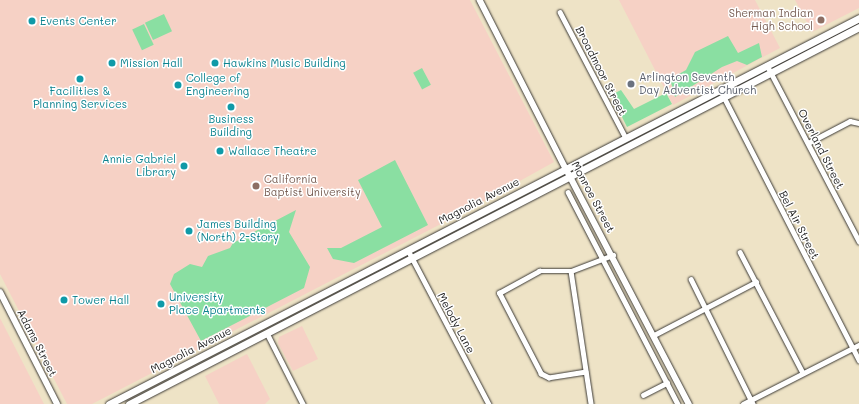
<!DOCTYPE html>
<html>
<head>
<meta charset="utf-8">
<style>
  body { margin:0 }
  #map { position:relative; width:859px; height:404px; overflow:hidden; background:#eee3c6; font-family:Mali,sans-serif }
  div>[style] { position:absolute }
  .built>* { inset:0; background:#f6d1c5 }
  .green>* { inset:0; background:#8adfa2; transform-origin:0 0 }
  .roads { filter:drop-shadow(0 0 1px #3c3a36) drop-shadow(0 0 1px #3c3a36) }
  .minor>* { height:4.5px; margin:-2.25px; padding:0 2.25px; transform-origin:2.25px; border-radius:2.25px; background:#fff }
  .tertiary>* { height:5.5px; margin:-2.75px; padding:0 2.75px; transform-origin:2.75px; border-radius:2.75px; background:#fff }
  .secondary>* { height:6px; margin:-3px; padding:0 3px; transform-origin:3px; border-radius:3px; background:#fff }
  .primary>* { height:7px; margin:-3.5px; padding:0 3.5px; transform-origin:3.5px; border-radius:3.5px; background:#fff }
  .dots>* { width:11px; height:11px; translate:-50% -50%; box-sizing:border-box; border:2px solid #fff; border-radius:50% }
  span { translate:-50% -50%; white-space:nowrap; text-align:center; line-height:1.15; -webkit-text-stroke:3px #fff; paint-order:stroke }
  .education-label { font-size:11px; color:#785e54 }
  .right { translate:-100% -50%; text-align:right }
  .left { translate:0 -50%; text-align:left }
  .culture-label { font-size:11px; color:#0d838f }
  .street-label { font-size:11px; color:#1c1c1c }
  .worship-label { font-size:11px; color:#5b616d }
</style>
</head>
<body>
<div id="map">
  <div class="built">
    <i style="clip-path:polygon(0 0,470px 0,554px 162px,466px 211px,92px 404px,67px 404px,0 274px)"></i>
    <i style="clip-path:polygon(619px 0,755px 0,780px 48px,673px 105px)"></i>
    <i style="clip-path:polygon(795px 0,859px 0,859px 8px,812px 32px)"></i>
    <i style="clip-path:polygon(0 318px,44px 404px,0 404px)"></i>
    <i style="clip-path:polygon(302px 326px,318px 359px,293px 371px,278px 343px,279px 337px)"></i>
    <i style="clip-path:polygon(247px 354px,270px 399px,265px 404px,219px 404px,205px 376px)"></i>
  </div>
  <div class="green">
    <i style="left:164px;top:14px;width:19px;height:21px;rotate:65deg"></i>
    <i style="left:144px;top:24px;width:23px;height:13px;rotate:65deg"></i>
    <i style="clip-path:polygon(728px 36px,738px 53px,759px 43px,762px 57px,747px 65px,737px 61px,722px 67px,675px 97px,670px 79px,686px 70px,695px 52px)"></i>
    <i style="left:422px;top:68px;width:19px;height:10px;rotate:62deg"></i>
    <i style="clip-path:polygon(621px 90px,634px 109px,666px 93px,672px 104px,627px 127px,611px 95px)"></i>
    <i style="clip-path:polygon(395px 160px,428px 225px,354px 263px,333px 259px,327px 248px,341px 248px,382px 227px,358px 180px)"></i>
    <i style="clip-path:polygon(296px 210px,289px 232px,310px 267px,304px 288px,201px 341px,170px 284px,174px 274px,190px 264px,202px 267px,208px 256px,230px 248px,233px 243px)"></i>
  </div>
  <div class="roads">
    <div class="minor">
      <i style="left:560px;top:12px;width:142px;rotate:62.4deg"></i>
      <i style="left:767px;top:65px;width:199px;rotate:62.4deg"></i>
      <i style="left:724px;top:97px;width:296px;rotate:62.8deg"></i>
      <i style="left:808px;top:143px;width:47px;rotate:-27.6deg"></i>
      <i style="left:850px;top:121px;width:9px;rotate:13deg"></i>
      <i style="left:568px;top:192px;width:239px;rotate:62.6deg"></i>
      <i style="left:408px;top:250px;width:174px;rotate:62.3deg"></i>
      <i style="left:740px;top:252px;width:136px;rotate:62.5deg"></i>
      <i style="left:571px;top:271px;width:134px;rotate:81.4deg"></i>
      <i style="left:691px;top:279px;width:140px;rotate:63.6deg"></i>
      <i style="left:267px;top:333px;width:80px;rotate:63.1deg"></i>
      <i style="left:654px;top:335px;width:115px;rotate:-27.5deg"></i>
      <i style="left:586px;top:372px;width:37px;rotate:171deg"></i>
      <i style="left:549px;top:378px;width:9px;rotate:-153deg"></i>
      <i style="left:541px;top:374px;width:91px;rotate:-117.4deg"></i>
      <i style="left:499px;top:293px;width:46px;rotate:-28.8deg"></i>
      <i style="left:539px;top:271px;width:32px"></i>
      <i style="left:571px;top:271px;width:45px;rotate:-20.9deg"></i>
      <i style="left:643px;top:395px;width:27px;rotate:-27deg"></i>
      <i style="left:743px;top:404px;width:130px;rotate:-27deg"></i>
    </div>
    <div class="tertiary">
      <i style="left:480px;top:0;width:190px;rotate:63deg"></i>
    </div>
    <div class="secondary">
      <i style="left:568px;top:173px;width:261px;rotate:62.4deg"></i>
      <i style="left:0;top:292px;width:126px;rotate:63deg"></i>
    </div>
    <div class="primary">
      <i style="left:109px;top:404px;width:844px;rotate:-27.23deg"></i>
      <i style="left:129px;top:404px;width:822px;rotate:-27.31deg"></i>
    </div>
  </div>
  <div class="dots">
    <i style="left:821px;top:20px;background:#8d6e63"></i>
    <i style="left:32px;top:21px;background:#0f9aa8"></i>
    <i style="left:112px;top:63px;background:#0f9aa8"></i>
    <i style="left:215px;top:63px;background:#0f9aa8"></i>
    <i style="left:80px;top:79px;background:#0f9aa8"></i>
    <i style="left:631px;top:84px;background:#6b7280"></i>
    <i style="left:178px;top:85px;background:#0f9aa8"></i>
    <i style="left:231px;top:107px;background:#0f9aa8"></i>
    <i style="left:220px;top:151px;background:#0f9aa8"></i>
    <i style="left:184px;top:166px;background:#0f9aa8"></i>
    <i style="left:256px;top:186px;background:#8d6e63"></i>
    <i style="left:189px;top:231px;background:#0f9aa8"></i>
    <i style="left:64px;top:300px;background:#0f9aa8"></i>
    <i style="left:161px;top:304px;background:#0f9aa8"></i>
  </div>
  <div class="education-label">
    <span class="right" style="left:813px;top:20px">Sherman Indian<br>High School</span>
    <span class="left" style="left:264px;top:186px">California<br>Baptist University</span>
  </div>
  <div class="culture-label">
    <span class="left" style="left:40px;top:21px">Events Center</span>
    <span class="left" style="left:120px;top:63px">Mission Hall</span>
    <span class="left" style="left:223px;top:63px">Hawkins Music Building</span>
    <span class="left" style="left:186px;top:85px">College of<br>Engineering</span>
    <span style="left:80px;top:98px">Facilities &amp;<br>Planning Services</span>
    <span style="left:231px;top:126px">Business<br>Building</span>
    <span class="left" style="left:228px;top:151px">Wallace Theatre</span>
    <span class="right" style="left:176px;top:166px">Annie Gabriel<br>Library</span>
    <span class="left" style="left:197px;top:231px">James Building<br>(North) 2-Story</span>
    <span class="left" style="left:169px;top:304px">University<br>Place Apartments</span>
    <span class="left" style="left:72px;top:300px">Tower Hall</span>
  </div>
  <div class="street-label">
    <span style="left:601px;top:71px;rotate:63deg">Broadmoor Street</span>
    <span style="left:821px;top:149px;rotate:63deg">Overland Street</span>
    <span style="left:593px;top:197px;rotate:62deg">Monroe Street</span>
    <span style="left:479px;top:201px;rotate:-27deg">Magnolia Avenue</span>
    <span style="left:799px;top:225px;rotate:63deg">Bel Air Street</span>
    <span style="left:456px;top:323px;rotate:62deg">Melody Lane</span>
    <span style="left:37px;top:343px;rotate:63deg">Adams Street</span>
    <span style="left:191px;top:350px;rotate:-27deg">Magnolia Avenue</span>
  </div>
  <div class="worship-label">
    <span class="left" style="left:639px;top:84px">Arlington Seventh<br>Day Adventist Church</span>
  </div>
</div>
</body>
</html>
